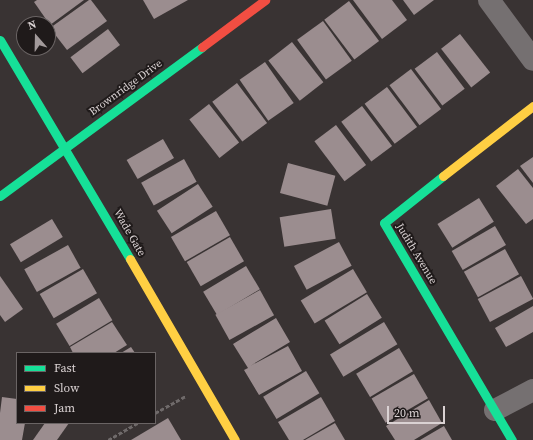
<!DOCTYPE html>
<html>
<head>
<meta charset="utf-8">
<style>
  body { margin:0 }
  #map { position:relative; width:533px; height:440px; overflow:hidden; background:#393333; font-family:"Source Serif 4",serif }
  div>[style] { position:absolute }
  .building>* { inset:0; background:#9b8d8f; transform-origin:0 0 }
  .path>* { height:2.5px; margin-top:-1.25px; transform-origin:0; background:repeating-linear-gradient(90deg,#6f6a6a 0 4px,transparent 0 6px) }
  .street>* { height:22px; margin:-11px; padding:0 11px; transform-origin:11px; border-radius:11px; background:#757071 }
  .fast>* { height:9px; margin:-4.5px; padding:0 4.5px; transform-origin:4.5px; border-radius:4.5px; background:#16e098 }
  .slow>* { height:9px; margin:-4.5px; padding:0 4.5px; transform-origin:4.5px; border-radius:4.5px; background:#ffcf43 }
  .jam>* { height:9px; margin:-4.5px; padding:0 4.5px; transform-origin:4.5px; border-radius:4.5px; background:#f24e42 }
  span { translate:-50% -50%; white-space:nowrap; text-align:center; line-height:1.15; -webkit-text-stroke:4px #1f1a1a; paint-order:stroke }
  .street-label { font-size:11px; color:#dad2d3 }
  .legend { position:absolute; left:16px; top:352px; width:140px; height:72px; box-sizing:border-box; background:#1f1a1a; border:1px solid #6a6464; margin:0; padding:5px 7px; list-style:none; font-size:12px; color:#dad2d3 }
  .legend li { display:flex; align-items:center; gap:8px; height:20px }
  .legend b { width:20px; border:1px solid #6a6464 }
  .north { position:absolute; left:16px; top:16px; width:40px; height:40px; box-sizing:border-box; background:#1f1a1a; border:1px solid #6a6464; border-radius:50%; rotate:340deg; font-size:11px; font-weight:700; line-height:16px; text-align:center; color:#dad2d3 }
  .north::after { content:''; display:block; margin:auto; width:14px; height:18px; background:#a29a9b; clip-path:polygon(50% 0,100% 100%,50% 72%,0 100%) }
  .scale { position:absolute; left:387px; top:406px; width:58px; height:18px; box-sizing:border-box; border:2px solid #dad2d3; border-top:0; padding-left:5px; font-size:12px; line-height:14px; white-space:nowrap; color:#dad2d3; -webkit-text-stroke:3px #1f1a1a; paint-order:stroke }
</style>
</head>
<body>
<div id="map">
  <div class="building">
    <i style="clip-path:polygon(37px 0,84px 0,50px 25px,34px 2px)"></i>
    <i style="clip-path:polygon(89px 0,91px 0,107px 21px,67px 50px,50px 28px)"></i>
    <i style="clip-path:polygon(143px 0,188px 0,154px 19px)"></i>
    <i style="clip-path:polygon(353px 0,392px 0,407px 20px,382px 39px)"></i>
    <i style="clip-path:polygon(403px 0,434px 0,414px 15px)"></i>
    <i style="left:349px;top:1px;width:50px;height:31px;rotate:53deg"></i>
    <i style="left:323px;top:21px;width:49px;height:32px;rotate:54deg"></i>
    <i style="left:108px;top:29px;width:20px;height:47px;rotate:53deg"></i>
    <i style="left:460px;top:34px;width:49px;height:24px;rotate:52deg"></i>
    <i style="left:292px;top:42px;width:51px;height:30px;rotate:52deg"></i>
    <i style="left:437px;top:52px;width:46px;height:28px;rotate:53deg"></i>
    <i style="left:265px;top:62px;width:50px;height:31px;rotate:55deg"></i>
    <i style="left:411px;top:69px;width:50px;height:27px;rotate:53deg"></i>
    <i style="left:237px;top:83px;width:50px;height:31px;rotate:53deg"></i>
    <i style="left:387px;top:87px;width:50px;height:28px;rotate:53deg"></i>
    <i style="left:209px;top:104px;width:49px;height:25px;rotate:52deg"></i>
    <i style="left:362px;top:106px;width:50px;height:26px;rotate:53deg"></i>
    <i style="left:336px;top:125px;width:50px;height:27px;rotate:53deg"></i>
    <i style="left:163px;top:139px;width:22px;height:42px;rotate:60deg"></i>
    <i style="clip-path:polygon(533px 157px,533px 183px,520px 166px)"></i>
    <i style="left:184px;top:159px;width:26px;height:49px;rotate:61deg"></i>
    <i style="left:288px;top:163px;width:49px;height:31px;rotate:15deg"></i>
    <i style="clip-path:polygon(518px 169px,533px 188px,533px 219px,526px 224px,496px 186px)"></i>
    <i style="left:198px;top:184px;width:27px;height:49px;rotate:57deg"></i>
    <i style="left:479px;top:198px;width:28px;height:49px;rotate:58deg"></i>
    <i style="left:331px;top:209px;width:30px;height:52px;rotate:81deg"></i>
    <i style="left:216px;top:211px;width:28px;height:52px;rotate:60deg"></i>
    <i style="left:52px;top:219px;width:21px;height:49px;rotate:59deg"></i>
    <i style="left:495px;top:226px;width:22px;height:50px;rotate:60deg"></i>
    <i style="left:230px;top:237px;width:28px;height:50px;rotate:60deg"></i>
    <i style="left:339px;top:242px;width:27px;height:51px;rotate:62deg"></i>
    <i style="left:68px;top:245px;width:26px;height:50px;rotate:61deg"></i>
    <i style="left:505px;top:249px;width:29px;height:47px;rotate:61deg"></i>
    <i style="left:246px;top:266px;width:27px;height:50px;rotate:59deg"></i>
    <i style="left:83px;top:269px;width:28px;height:50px;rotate:60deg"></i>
    <i style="left:353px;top:269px;width:27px;height:61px;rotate:59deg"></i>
    <i style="clip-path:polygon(0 276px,23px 309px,5px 322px,0 315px)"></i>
    <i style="left:521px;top:276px;width:26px;height:49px;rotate:62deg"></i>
    <i style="left:260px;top:290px;width:29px;height:51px;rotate:61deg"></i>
    <i style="left:367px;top:294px;width:28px;height:50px;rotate:58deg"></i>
    <i style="left:99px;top:298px;width:26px;height:50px;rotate:59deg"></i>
    <i style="clip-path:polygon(533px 306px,533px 332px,506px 347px,495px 328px)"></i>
    <i style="clip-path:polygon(276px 318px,290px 342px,250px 366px,288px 346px,302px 371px,259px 395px,244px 370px,248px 368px,233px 344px)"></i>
    <i style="clip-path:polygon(112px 322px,127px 345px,114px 353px,73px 353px,70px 347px)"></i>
    <i style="left:384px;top:322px;width:26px;height:63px;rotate:59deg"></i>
    <i style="clip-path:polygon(131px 347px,135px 353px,121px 353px)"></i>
    <i style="left:399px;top:348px;width:27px;height:50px;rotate:59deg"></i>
    <i style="left:306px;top:371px;width:26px;height:50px;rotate:59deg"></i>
    <i style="left:414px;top:374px;width:28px;height:49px;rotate:60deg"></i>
    <i style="clip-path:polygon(2px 397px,17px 399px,17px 423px,25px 423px,22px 440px,0 440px,0 413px)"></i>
    <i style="clip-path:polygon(321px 397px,335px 421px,303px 440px,289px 440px,278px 422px)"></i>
    <i style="clip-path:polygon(429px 400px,442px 423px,414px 440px,395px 440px,386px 426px)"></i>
    <i style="clip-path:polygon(168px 418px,181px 440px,131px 440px)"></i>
    <i style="clip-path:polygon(45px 423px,69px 423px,57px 440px,33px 440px)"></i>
    <i style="clip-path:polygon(335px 423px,345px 440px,305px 440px)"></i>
    <i style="clip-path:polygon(444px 426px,452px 440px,420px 440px)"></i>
  </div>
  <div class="path">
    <i style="left:155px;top:413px;width:35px;rotate:-29deg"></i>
    <i style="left:108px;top:440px;width:34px;rotate:-30deg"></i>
  </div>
  <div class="street">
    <i style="left:489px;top:0;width:74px;rotate:53.7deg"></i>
    <i style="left:495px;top:410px;width:43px;rotate:-27.8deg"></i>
  </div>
  <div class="fast">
    <i style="left:0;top:40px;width:255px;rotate:59.3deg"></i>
    <i style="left:443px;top:176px;width:75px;rotate:141.5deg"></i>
    <i style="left:384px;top:223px;width:252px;rotate:59.5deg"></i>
    <i style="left:0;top:196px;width:251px;rotate:-36.4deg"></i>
  </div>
  <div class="slow">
    <i style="left:443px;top:176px;width:114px;rotate:-37.9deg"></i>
    <i style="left:130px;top:259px;width:209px;rotate:59.9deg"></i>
  </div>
  <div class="jam">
    <i style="left:202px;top:47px;width:79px;rotate:-36.7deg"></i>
  </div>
  <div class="street-label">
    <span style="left:126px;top:88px;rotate:-36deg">Brownridge Drive</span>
    <span style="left:129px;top:233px;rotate:60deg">Wade Gate</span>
    <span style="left:416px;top:254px;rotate:59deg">Judith Avenue</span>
  </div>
  <ul class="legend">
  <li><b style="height:5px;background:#16e098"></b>Fast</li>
  <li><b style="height:5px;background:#ffcf43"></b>Slow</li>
  <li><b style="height:5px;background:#f24e42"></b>Jam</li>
  </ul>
  <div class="north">N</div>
  <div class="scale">20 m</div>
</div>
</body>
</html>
